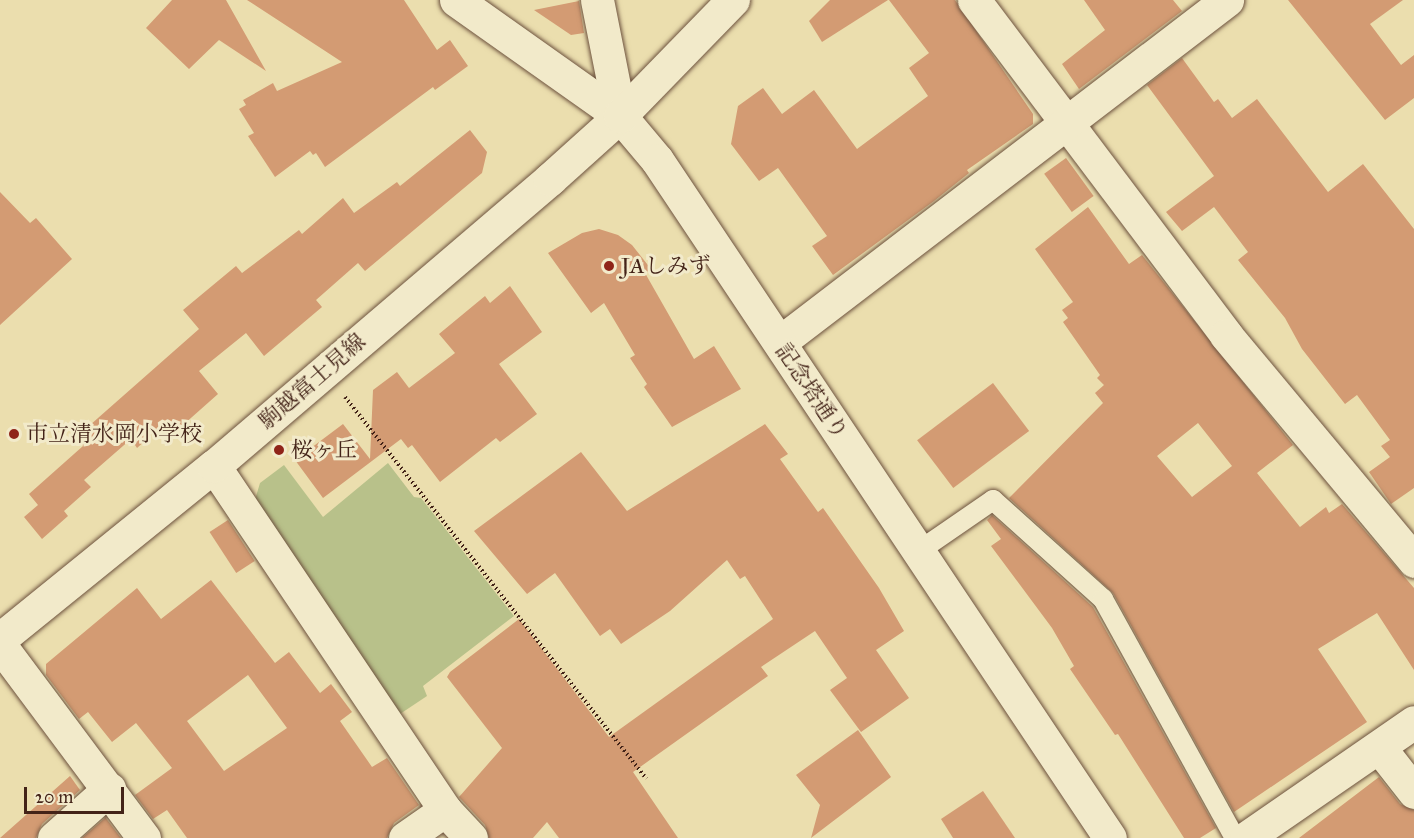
<!DOCTYPE html>
<html>
<head>
<meta charset="utf-8">
<style>
  body { margin:0 }
  #map { position:relative; width:1414px; height:838px; overflow:hidden; background:#ebdeae; font-family:"IM FELL Great Primer","Noto Serif JP",serif }
  div>[style] { position:absolute }
  .green>* { inset:0; background:#b8c18a }
  .building>* { inset:0; background:#d39b73; transform-origin:0 0 }
  .path>* { height:4px; margin-top:-2px; transform-origin:0; background:repeating-linear-gradient(90deg,#432318 0 1.5px,transparent 0 4.5px) }
  .roads { filter:drop-shadow(0 0 2px #6d523e) drop-shadow(0 0 2px #6d523e) }
  .lane>* { height:20px; margin:-10px; padding:0 10px; transform-origin:10px; border-radius:10px; background:#f2eaca }
  .street>* { height:33px; margin:-16.5px; padding:0 16.5px; transform-origin:16.5px; border-radius:16.5px; background:#f2eaca }
  .secondary>* { height:33px; margin:-16.5px; padding:0 16.5px; transform-origin:16.5px; border-radius:16.5px; background:#f2eaca }
  .dots>* { width:16px; height:16px; translate:-50% -50%; box-sizing:border-box; border:3px solid #f2eaca; border-radius:50% }
  span { translate:-50% -50%; white-space:nowrap; text-align:center; line-height:1.15; -webkit-text-stroke:6px #f2eaca; paint-order:stroke }
  .poi-label { font-size:22px; color:#432318 }
  .left { translate:0 -50%; text-align:left }
  .street-label { font-size:22px; color:#432318 }
  .scale { position:absolute; left:24px; top:787px; width:100px; height:27px; box-sizing:border-box; border:3px solid #432318; border-top:0; padding-left:8px; font-size:18px; line-height:21px; white-space:nowrap; color:#432318; -webkit-text-stroke:4px #f2eaca; paint-order:stroke }
</style>
</head>
<body>
<div id="map">
  <div class="green">
    <i style="clip-path:polygon(388px 463px,414px 497px,421px 498px,514px 616px,423px 686px,427px 696px,394px 718px,254px 503px,260px 483px,284px 465px,323px 517px)"></i>
  </div>
  <div class="building">
    <i style="clip-path:polygon(172px 0,226px 0,266px 71px,219px 40px,189px 69px,146px 28px)"></i>
    <i style="clip-path:polygon(247px 0,404px 0,437px 50px,450px 40px,468px 66px,435px 90px,433px 87px,325px 167px,316px 153px,313px 155px,310px 151px,275px 177px,248px 136px,254px 133px,239px 109px,246px 105px,243px 100px,273px 83px,277px 91px,342px 62px)"></i>
    <i style="clip-path:polygon(830px 0,888px 0,822px 42px,809px 21px)"></i>
    <i style="clip-path:polygon(889px 0,955px 0,1033px 114px,1033px 124px,967px 170px,969px 173px,934px 201px,833px 275px,812px 246px,827px 236px,778px 168px,759px 181px,731px 144px,738px 106px,763px 88px,782px 114px,814px 90px,857px 149px,928px 96px,909px 68px,929px 53px)"></i>
    <i style="clip-path:polygon(1084px 0,1173px 0,1182px 11px,1079px 89px,1062px 64px,1105px 30px)"></i>
    <i style="clip-path:polygon(1288px 0,1403px 0,1370px 24px,1401px 65px,1414px 55px,1414px 98px,1385px 120px)"></i>
    <i style="clip-path:polygon(579px 1px,584px 33px,571px 35px,534px 10px)"></i>
    <i style="clip-path:polygon(1182px 58px,1214px 102px,1218px 99px,1232px 118px,1257px 99px,1328px 192px,1363px 164px,1414px 229px,1414px 488px,1391px 504px,1369px 472px,1390px 457px,1381px 446px,1390px 440px,1357px 395px,1345px 404px,1302px 349px,1285px 318px,1238px 260px,1248px 252px,1214px 207px,1182px 231px,1166px 212px,1214px 176px,1147px 85px)"></i>
    <i style="clip-path:polygon(470px 130px,487px 152px,482px 173px,365px 271px,358px 263px,316px 300px,322px 307px,264px 356px,246px 333px,199px 371px,218px 394px,174px 433px,165px 423px,137px 448px,131px 439px,84px 480px,91px 487px,64px 511px,68px 516px,42px 539px,24px 517px,38px 505px,29px 494px,83px 446px,81px 433px,199px 329px,183px 310px,236px 266px,242px 273px,299px 230px,302px 234px,343px 198px,354px 213px,397px 182px,400px 186px)"></i>
    <i style="left:1066px;top:158px;width:47px;height:27px;rotate:54deg"></i>
    <i style="clip-path:polygon(0 192px,30px 223px,36px 218px,72px 259px,0 325px)"></i>
    <i style="clip-path:polygon(evenodd,1088px 207px,1129px 264px,1142px 255px,1293px 445px,1257px 473px,1300px 527px,1326px 507px,1329px 513px,1342px 504px,1414px 588px,1414px 670px,1377px 613px,1318px 649px,1367px 722px,1234px 812px,1113px 593px,1009px 498px,1103px 403px,1095px 393px,1104px 385px,1097px 378px,1100px 375px,1063px 322px,1068px 318px,1062px 310px,1073px 302px,1035px 249px,1088px 207px,1198px 423px,1232px 466px,1192px 497px,1157px 456px,1198px 423px)"></i>
    <i style="clip-path:polygon(599px 229px,618px 235px,632px 245px,651px 269px,645px 273px,694px 359px,714px 346px,741px 389px,672px 427px,644px 387px,647px 384px,630px 358px,635px 355px,604px 303px,591px 313px,548px 253px,582px 233px)"></i>
    <i style="clip-path:polygon(510px 286px,542px 332px,499px 364px,537px 414px,500px 442px,496px 438px,440px 482px,412px 445px,408px 448px,401px 439px,323px 498px,295px 460px,343px 424px,370px 459px,373px 390px,397px 372px,409px 388px,455px 353px,439px 334px,485px 296px,490px 303px)"></i>
    <i style="left:993px;top:383px;width:60px;height:95px;rotate:53deg"></i>
    <i style="clip-path:polygon(765px 424px,788px 454px,780px 459px,818px 512px,823px 508px,879px 588px,904px 631px,876px 650px,909px 698px,861px 732px,830px 690px,847px 678px,815px 631px,761px 667px,768px 676px,633px 772px,678px 838px,559px 838px,547px 822px,533px 838px,489px 838px,485px 825px,459px 797px,502px 748px,447px 677px,450px 672px,519px 619px,609px 737px,773px 619px,745px 576px,740px 579px,727px 560px,670px 611px,621px 644px,610px 629px,600px 636px,555px 573px,527px 594px,474px 531px,581px 452px,627px 511px)"></i>
    <i style="clip-path:polygon(992px 515px,1093px 607px,1216px 828px,1200px 838px,1184px 838px,1118px 734px,1115px 735px,1070px 669px,1074px 666px,1052px 628px,991px 546px,1001px 539px,987px 520px)"></i>
    <i style="left:228px;top:520px;width:49px;height:22px;rotate:57deg"></i>
    <i style="clip-path:polygon(evenodd,211px 580px,275px 663px,289px 652px,320px 693px,331px 684px,352px 712px,340px 721px,372px 767px,387px 758px,419px 805px,394px 823px,387px 838px,187px 838px,167px 810px,153px 819px,135px 795px,172px 768px,136px 723px,112px 742px,88px 712px,79px 719px,46px 675px,46px 664px,137px 588px,161px 619px,211px 580px,248px 675px,287px 728px,224px 771px,187px 721px,248px 675px)"></i>
    <i style="clip-path:polygon(858px 730px,891px 777px,811px 838px,820px 805px,796px 775px)"></i>
    <i style="clip-path:polygon(70px 776px,80px 790px,42px 824px,36px 838px,0 838px)"></i>
    <i style="clip-path:polygon(1379px 777px,1400px 804px,1414px 810px,1414px 838px,1299px 838px)"></i>
    <i style="clip-path:polygon(983px 791px,1015px 838px,953px 838px,941px 819px)"></i>
    <i style="clip-path:polygon(105px 817px,121px 838px,82px 838px,105px 818px)"></i>
  </div>
  <div class="path">
    <i style="left:345px;top:397px;width:486px;rotate:51.7deg"></i>
  </div>
  <div class="roads">
    <div class="lane">
      <i style="left:919px;top:551px;width:90px;rotate:-34.6deg"></i>
      <i style="left:993px;top:500px;width:148px;rotate:42deg"></i>
      <i style="left:1103px;top:599px;width:273px;rotate:61.1deg"></i>
    </div>
    <div class="street">
      <i style="left:597px;top:0;width:118px;rotate:78.8deg"></i>
      <i style="left:974px;top:0;width:419px;rotate:53deg"></i>
      <i style="left:1226px;top:335px;width:294px;rotate:50.2deg"></i>
      <i style="left:780px;top:342px;width:563px;rotate:-37.42deg"></i>
      <i style="left:214px;top:466px;width:414px;rotate:56.1deg"></i>
      <i style="left:0;top:645px;width:241px;rotate:53.3deg"></i>
      <i style="left:1379px;top:747px;width:57px;rotate:52.1deg"></i>
      <i style="left:54px;top:838px;width:74px;rotate:-41.7deg"></i>
      <i style="left:405px;top:838px;width:49px;rotate:-35deg"></i>
      <i style="left:445px;top:810px;width:38px;rotate:47deg"></i>
    </div>
    <div class="secondary">
      <i style="left:456px;top:0;width:201px;rotate:35.3deg"></i>
      <i style="left:620px;top:116px;width:57px;rotate:49.9deg"></i>
      <i style="left:657px;top:160px;width:815px;rotate:56.25deg"></i>
      <i style="left:0;top:639px;width:275px;rotate:-39deg"></i>
      <i style="left:214px;top:466px;width:442px;rotate:-40.5deg"></i>
      <i style="left:550px;top:179px;width:94px;rotate:-42deg"></i>
      <i style="left:620px;top:116px;width:162px;rotate:-45.8deg"></i>
      <i style="left:1246px;top:838px;width:204px;rotate:-34.6deg"></i>
    </div>
  </div>
  <div class="dots">
    <i style="left:609px;top:266px;background:#8f2418"></i>
    <i style="left:14px;top:434px;background:#8f2418"></i>
    <i style="left:279px;top:450px;background:#8f2418"></i>
  </div>
  <div class="poi-label">
    <span class="left" style="left:621px;top:266px">JAしみず</span>
    <span class="left" style="left:26px;top:434px">市立清水岡小学校</span>
    <span class="left" style="left:291px;top:450px">桜ヶ丘</span>
  </div>
  <div class="street-label">
    <span style="left:312px;top:381px;rotate:-41deg">駒越富士見線</span>
    <span style="left:812px;top:391px;rotate:56deg">記念塔通り</span>
  </div>
  <div class="scale">20 m</div>
</div>
</body>
</html>
